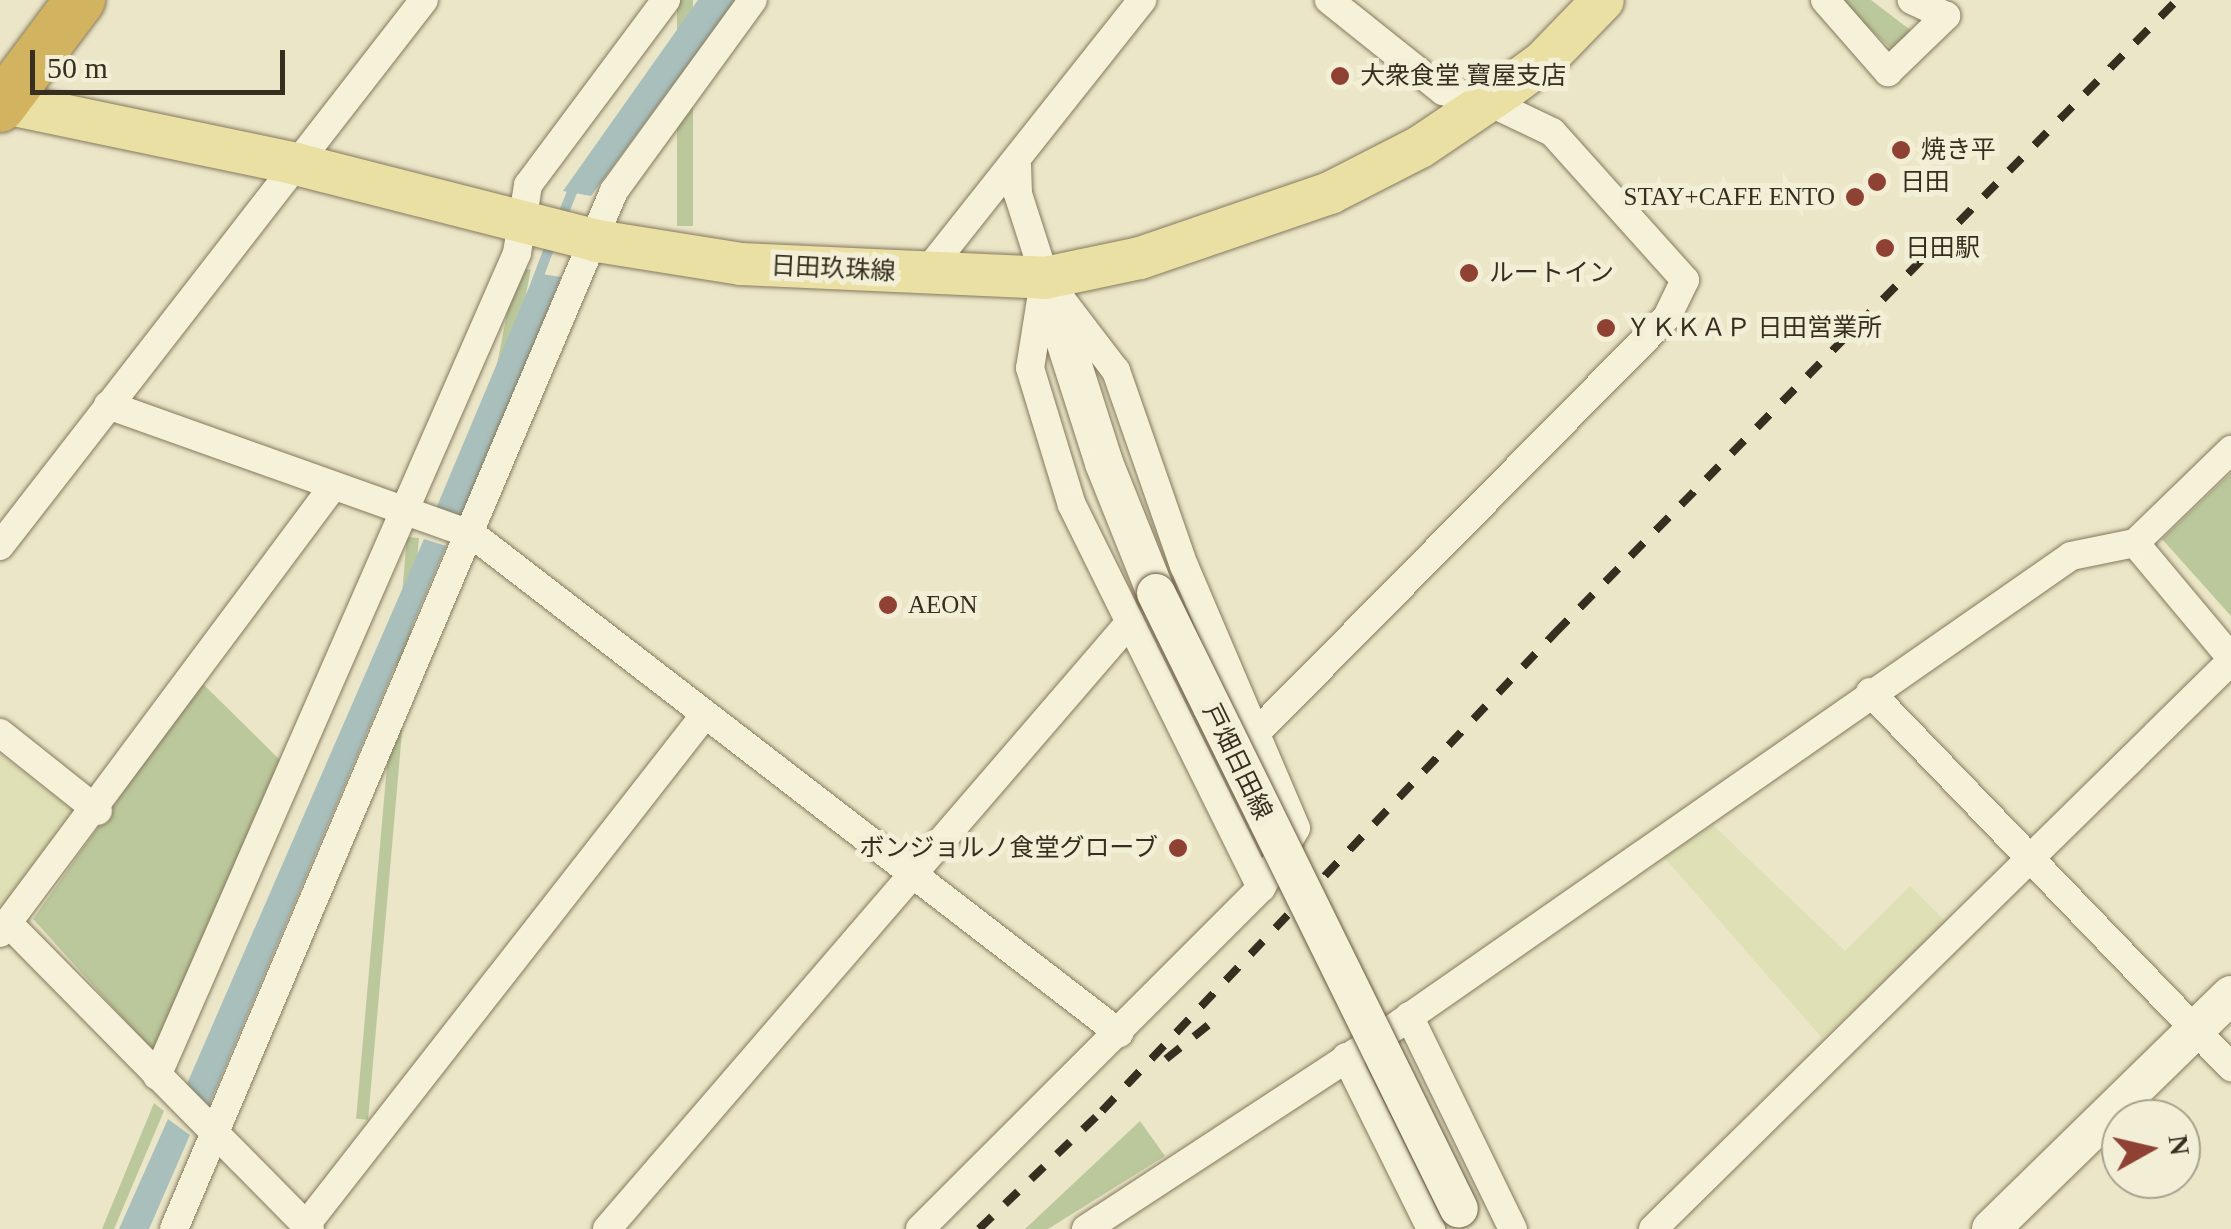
<!DOCTYPE html>
<html>
<head>
<meta charset="utf-8">
<style>
  body { margin:0 }
  #map { position:relative; width:2231px; height:1229px; overflow:hidden; background:#ebe6c7; font-family:"Times New Roman","Noto Sans JP",serif }
  div>[style] { position:absolute }
  .farmland>* { inset:0; background:#dfe0b5 }
  .green>* { inset:0; background:#bbc89c; transform-origin:0 0 }
  .water>* { inset:0; background:#a8bfbc }
  .stream>* { height:10px; margin:-5px; padding:0 5px; transform-origin:5px; border-radius:5px; background:#a8bfbc }
  .roads { filter:drop-shadow(0 0 2px #85795e) drop-shadow(0 0 2px #85795e) }
  .street>* { height:28px; margin:-14px; padding:0 14px; transform-origin:14px; border-radius:14px; background:#f6f2da }
  .secondary>* { height:38px; margin:-19px; padding:0 19px; transform-origin:19px; border-radius:19px; background:#f6f2da }
  .primary>* { height:42px; margin:-21px; padding:0 21px; transform-origin:21px; border-radius:21px; background:#eae0a3 }
  .highway>* { height:50px; margin:-25px; padding:0 25px; transform-origin:25px; border-radius:25px; background:#d2b360 }
  .rail>* { height:8px; margin-top:-4px; transform-origin:0; background:repeating-linear-gradient(90deg,#362f20 0 18px,transparent 0 36px) }
  .bridges { filter:drop-shadow(0 0 2px #675a41) drop-shadow(0 0 2px #675a41) }
  .secondary-bridge>* { height:38px; margin:-19px; padding:0 19px; transform-origin:19px; border-radius:19px; background:#f6f2da }
  .dots>* { width:28px; height:28px; translate:-50% -50%; box-sizing:border-box; border:5px solid #f3efd6; border-radius:50% }
  span { translate:-50% -50%; white-space:nowrap; text-align:center; line-height:1.15; -webkit-text-stroke:10px #f3efd6; paint-order:stroke }
  .poi-label { font-size:25px; color:#362f20 }
  .left { translate:0 -50%; text-align:left }
  .right { translate:-100% -50%; text-align:right }
  .street-label { font-size:25px; color:#362f20 }
  .north { position:absolute; left:2101px; top:1099px; width:100px; height:100px; box-sizing:border-box; background:#f3efd6; border:2px solid #a7a28d; border-radius:50%; rotate:82deg; font-size:28px; font-weight:700; line-height:40px; text-align:center; color:#362f20 }
  .north::after { content:''; display:block; margin:auto; width:35px; height:45px; background:#8f4233; clip-path:polygon(50% 0,100% 100%,50% 72%,0 100%) }
  .scale { position:absolute; left:30px; top:50px; width:255px; height:45px; box-sizing:border-box; border:5px solid #362f20; border-top:0; padding-left:12px; font-size:30px; line-height:35px; white-space:nowrap; color:#362f20; -webkit-text-stroke:8px #f3efd6; paint-order:stroke }
</style>
</head>
<body>
<div id="map">
  <div class="farmland">
    <i style="clip-path:polygon(0 755px,72px 809px,75px 821px,0 912px)"></i>
    <i style="clip-path:polygon(1713px 825px,1845px 951px,1910px 886px,1949px 925px,1822px 1038px,1664px 857px)"></i>
  </div>
  <div class="green">
    <i style="left:677px;top:0;width:16px;height:226px"></i>
    <i style="clip-path:polygon(1838px 0,1871px 0,1913px 32px,1893px 50px)"></i>
    <i style="left:516px;top:267px;width:15px;height:258px;rotate:11deg"></i>
    <i style="clip-path:polygon(2231px 473px,2231px 616px,2162px 539px)"></i>
    <i style="left:407px;top:537px;width:12px;height:584px;rotate:5deg"></i>
    <i style="clip-path:polygon(201px 682px,285px 765px,157px 1056px,33px 919px)"></i>
    <i style="clip-path:polygon(154px 1103px,164px 1111px,114px 1229px,102px 1229px)"></i>
    <i style="clip-path:polygon(1140px 1121px,1165px 1156px,1048px 1229px,1025px 1229px)"></i>
  </div>
  <div class="water">
    <i style="clip-path:polygon(698px 0,736px 0,591px 196px,563px 191px)"></i>
    <i style="clip-path:polygon(535px 273px,561px 277px,464px 518px,435px 511px)"></i>
    <i style="clip-path:polygon(424px 539px,446px 546px,209px 1105px,186px 1086px)"></i>
    <i style="clip-path:polygon(168px 1119px,190px 1135px,149px 1229px,119px 1229px)"></i>
  </div>
  <div class="stream">
    <i style="left:560px;top:222px;width:43px;rotate:-68.2deg"></i>
    <i style="left:536px;top:283px;width:48px;rotate:-69.3deg"></i>
  </div>
  <div class="roads">
    <div class="street">
      <i style="left:1825px;top:0;width:96px;rotate:48.8deg"></i>
      <i style="left:1888px;top:72px;width:81px;rotate:-44deg"></i>
      <i style="left:1946px;top:16px;width:38px;rotate:-155deg"></i>
      <i style="left:925px;top:274px;width:350px;rotate:-51.6deg"></i>
      <i style="left:1044px;top:281px;width:88px;rotate:99.1deg"></i>
      <i style="left:1030px;top:368px;width:143px;rotate:73deg"></i>
      <i style="left:1072px;top:505px;width:427px;rotate:63.7deg"></i>
      <i style="left:108px;top:405px;width:387px;rotate:19.6deg"></i>
      <i style="left:473px;top:535px;width:816px;rotate:37.63deg"></i>
      <i style="left:2135px;top:543px;width:150px;rotate:50.1deg"></i>
      <i style="left:0;top:546px;width:691px;rotate:-52.17deg"></i>
      <i style="left:1870px;top:692px;width:521px;rotate:46.09deg"></i>
      <i style="left:1259px;top:730px;width:581px;rotate:-45.35deg"></i>
      <i style="left:1667px;top:317px;width:41px;rotate:-64.1deg"></i>
      <i style="left:1685px;top:280px;width:199px;rotate:-131.9deg"></i>
      <i style="left:1552px;top:132px;width:72px;rotate:-154.5deg"></i>
      <i style="left:1487px;top:101px;width:45px;rotate:-167.2deg"></i>
      <i style="left:1443px;top:91px;width:146px;rotate:-141.4deg"></i>
      <i style="left:0;top:733px;width:125px;rotate:38.5deg"></i>
      <i style="left:8px;top:923px;width:430px;rotate:45.4deg"></i>
      <i style="left:0;top:933px;width:554px;rotate:-53.3deg"></i>
      <i style="left:1409px;top:1016px;width:237px;rotate:64deg"></i>
      <i style="left:1346px;top:1057px;width:192px;rotate:63.7deg"></i>
      <i style="left:157px;top:1076px;width:898px;rotate:-66.37deg"></i>
      <i style="left:517px;top:253px;width:69px;rotate:-80.8deg"></i>
      <i style="left:528px;top:185px;width:231px;rotate:-53.3deg"></i>
      <i style="left:306px;top:1225px;width:645px;rotate:-51.99deg"></i>
      <i style="left:174px;top:1229px;width:1127px;rotate:-67.03deg"></i>
      <i style="left:614px;top:191px;width:236px;rotate:-54deg"></i>
      <i style="left:607px;top:1229px;width:801px;rotate:-49.25deg"></i>
      <i style="left:920px;top:1229px;width:482px;rotate:-45deg"></i>
      <i style="left:1261px;top:888px;width:69px;rotate:-59.7deg"></i>
      <i style="left:1296px;top:828px;width:285px;rotate:-113.1deg"></i>
      <i style="left:1184px;top:566px;width:207px;rotate:-109.2deg"></i>
      <i style="left:1116px;top:371px;width:117px;rotate:-127.4deg"></i>
      <i style="left:1045px;top:278px;width:88px;rotate:-107.8deg"></i>
      <i style="left:1018px;top:194px;width:35px;rotate:-92deg"></i>
      <i style="left:1086px;top:1229px;width:378px;rotate:-33.2deg"></i>
      <i style="left:1402px;top:1022px;width:815px;rotate:-34.86deg"></i>
      <i style="left:2071px;top:556px;width:65px;rotate:-11.5deg"></i>
      <i style="left:2135px;top:543px;width:134px;rotate:-44.1deg"></i>
      <i style="left:1653px;top:1229px;width:810px;rotate:-44.5deg"></i>
    </div>
    <div class="secondary">
      <i style="left:1045px;top:278px;width:194px;rotate:72.3deg"></i>
      <i style="left:1104px;top:463px;width:140px;rotate:68.2deg"></i>
      <i style="left:1991px;top:1229px;width:335px;rotate:-44.3deg"></i>
    </div>
    <div class="primary">
      <i style="left:0;top:102px;width:302px;rotate:11.8deg"></i>
      <i style="left:296px;top:164px;width:311px;rotate:14.3deg"></i>
      <i style="left:597px;top:241px;width:146px;rotate:9.1deg"></i>
      <i style="left:741px;top:264px;width:304px;rotate:2.6deg"></i>
      <i style="left:1045px;top:278px;width:97px;rotate:-11.9deg"></i>
      <i style="left:1140px;top:258px;width:201px;rotate:-18.9deg"></i>
      <i style="left:1330px;top:193px;width:101px;rotate:-27.1deg"></i>
      <i style="left:1420px;top:147px;width:104px;rotate:-34deg"></i>
      <i style="left:1506px;top:89px;width:46px;rotate:-36.1deg"></i>
      <i style="left:1543px;top:62px;width:86px;rotate:-45.9deg"></i>
    </div>
    <div class="highway">
      <i style="left:0;top:107px;width:134px;rotate:-53.2deg"></i>
    </div>
  </div>
  <div class="rail">
    <i style="left:1166px;top:1059px;width:65px;rotate:-38.8deg"></i>
    <i style="left:979px;top:1229px;width:170px;rotate:-43.8deg"></i>
    <i style="left:1102px;top:1111px;width:659px;rotate:-46.54deg"></i>
    <i style="left:1555px;top:633px;width:887px;rotate:-45.5deg"></i>
  </div>
  <div class="bridges">
    <div class="secondary-bridge">
      <i style="left:1156px;top:593px;width:686px;rotate:63.81deg"></i>
    </div>
  </div>
  <div class="dots">
    <i style="left:1340px;top:76px;background:#8f4233"></i>
    <i style="left:1901px;top:150px;background:#8f4233"></i>
    <i style="left:1877px;top:182px;background:#8f4233"></i>
    <i style="left:1855px;top:197px;background:#8f4233"></i>
    <i style="left:1885px;top:248px;background:#8f4233"></i>
    <i style="left:1469px;top:273px;background:#8f4233"></i>
    <i style="left:1606px;top:328px;background:#8f4233"></i>
    <i style="left:888px;top:605px;background:#8f4233"></i>
    <i style="left:1178px;top:848px;background:#8f4233"></i>
  </div>
  <div class="poi-label">
    <span class="left" style="left:1360px;top:76px">大衆食堂 寶屋支店</span>
    <span class="left" style="left:1921px;top:150px">焼き平</span>
    <span class="left" style="left:1900px;top:182px">日田</span>
    <span class="right" style="left:1835px;top:197px">STAY+CAFE ENTO</span>
    <span class="left" style="left:1905px;top:248px">日田駅</span>
    <span class="left" style="left:1489px;top:273px">ルートイン</span>
    <span class="left" style="left:1626px;top:328px">ＹＫＫＡＰ 日田営業所</span>
    <span class="left" style="left:908px;top:605px">AEON</span>
    <span class="right" style="left:1158px;top:848px">ボンジョルノ食堂グローブ</span>
  </div>
  <div class="street-label">
    <span style="left:833px;top:269px;rotate:3deg">日田玖珠線</span>
    <span style="left:1237px;top:762px;rotate:64deg">戸畑日田線</span>
  </div>
  <div class="north">N</div>
  <div class="scale">50 m</div>
</div>
</body>
</html>
